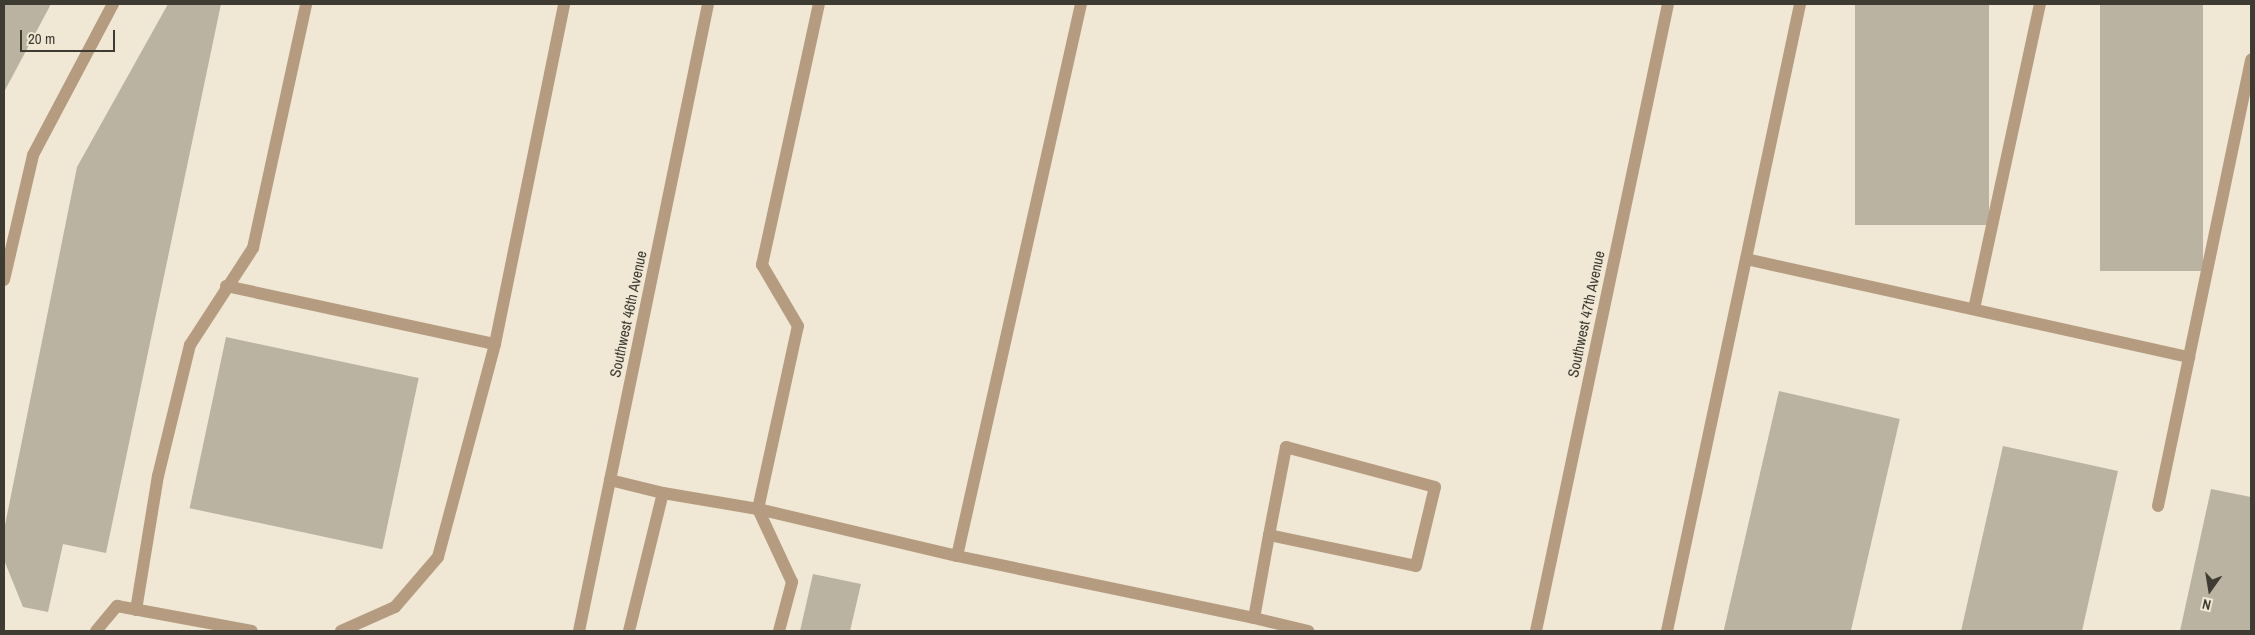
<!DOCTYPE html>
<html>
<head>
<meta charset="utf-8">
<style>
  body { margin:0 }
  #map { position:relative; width:2255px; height:635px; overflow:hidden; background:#f0e8d5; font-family:"Archivo Narrow",sans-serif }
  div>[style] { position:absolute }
  .building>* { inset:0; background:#bbb3a1; transform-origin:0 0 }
  .lane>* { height:12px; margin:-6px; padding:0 6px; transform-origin:6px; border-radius:6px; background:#b59c81 }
  .street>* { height:12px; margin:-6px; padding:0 6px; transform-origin:6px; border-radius:6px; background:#b59c81 }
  span { translate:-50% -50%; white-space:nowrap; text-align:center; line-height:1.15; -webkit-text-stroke:4px #f0e8d5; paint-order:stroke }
  .street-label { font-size:15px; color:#3e3b33 }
  .frame { position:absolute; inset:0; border:5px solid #3e3b33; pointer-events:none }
  .north { position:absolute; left:2185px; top:565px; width:50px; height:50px; -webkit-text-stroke:4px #f0e8d5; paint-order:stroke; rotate:193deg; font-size:14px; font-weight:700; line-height:20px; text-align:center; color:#3e3b33 }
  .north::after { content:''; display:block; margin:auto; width:18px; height:22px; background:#3e3b33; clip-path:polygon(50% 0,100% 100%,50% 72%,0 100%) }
  .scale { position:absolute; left:20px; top:30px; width:95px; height:22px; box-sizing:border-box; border:2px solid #3e3b33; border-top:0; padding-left:6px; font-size:15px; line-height:18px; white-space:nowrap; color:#3e3b33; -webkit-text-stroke:4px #f0e8d5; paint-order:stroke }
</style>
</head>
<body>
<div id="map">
  <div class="building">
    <i style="clip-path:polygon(4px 4px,51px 4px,4px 92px)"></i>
    <i style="clip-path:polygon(168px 4px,221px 4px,106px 553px,63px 544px,48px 612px,23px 607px,4px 560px,4px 530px,77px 167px)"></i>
    <i style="left:1855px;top:4px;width:134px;height:221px"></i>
    <i style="left:2100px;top:4px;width:103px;height:267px"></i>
    <i style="left:226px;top:337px;width:197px;height:175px;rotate:12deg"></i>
    <i style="left:1779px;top:391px;width:124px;height:246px;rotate:13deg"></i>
    <i style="clip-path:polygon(2003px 446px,2118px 471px,2082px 631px,1961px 631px)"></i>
    <i style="clip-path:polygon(2211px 489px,2251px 497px,2251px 631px,2180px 631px)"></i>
    <i style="clip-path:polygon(813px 574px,861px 584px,850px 631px,800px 631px)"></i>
  </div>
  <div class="lane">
    <i style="left:1746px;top:259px;width:454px;rotate:12.5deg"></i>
    <i style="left:2189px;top:357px;width:304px;rotate:-78.2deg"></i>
    <i style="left:4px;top:280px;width:128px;rotate:-76.9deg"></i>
    <i style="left:33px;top:155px;width:171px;rotate:-62.1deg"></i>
    <i style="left:226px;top:286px;width:275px;rotate:12.2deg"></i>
    <i style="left:1974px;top:309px;width:312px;rotate:-77.8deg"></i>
    <i style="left:610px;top:480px;width:55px;rotate:13.8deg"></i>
    <i style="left:2158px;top:506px;width:152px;rotate:-78.2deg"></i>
    <i style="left:1269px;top:535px;width:150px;rotate:11.9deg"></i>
    <i style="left:1416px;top:566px;width:81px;rotate:-76.5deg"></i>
    <i style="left:1435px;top:487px;width:154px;rotate:-165deg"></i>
    <i style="left:1286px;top:447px;width:90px;rotate:100.9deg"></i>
    <i style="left:1269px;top:535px;width:84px;rotate:100.2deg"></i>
    <i style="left:1254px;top:618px;width:56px;rotate:13.5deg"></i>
    <i style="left:957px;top:556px;width:566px;rotate:-77.34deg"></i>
    <i style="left:136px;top:610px;width:136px;rotate:-80.7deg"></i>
    <i style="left:158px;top:476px;width:135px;rotate:-76.3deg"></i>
    <i style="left:190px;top:345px;width:116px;rotate:-57deg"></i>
    <i style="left:253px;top:248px;width:250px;rotate:-77.7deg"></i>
    <i style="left:96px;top:631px;width:33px;rotate:-50deg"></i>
    <i style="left:117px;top:606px;width:137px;rotate:10.5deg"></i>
    <i style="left:341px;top:631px;width:59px;rotate:-24deg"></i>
    <i style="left:395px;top:607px;width:66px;rotate:-49.3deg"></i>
    <i style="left:438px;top:557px;width:220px;rotate:-75deg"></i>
    <i style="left:495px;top:344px;width:347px;rotate:-78.5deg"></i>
    <i style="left:629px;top:631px;width:142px;rotate:-76.2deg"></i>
    <i style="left:663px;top:493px;width:96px;rotate:9.6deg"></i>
    <i style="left:758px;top:509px;width:204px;rotate:13.3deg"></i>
    <i style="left:957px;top:556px;width:303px;rotate:11.8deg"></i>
    <i style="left:779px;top:631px;width:51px;rotate:-75.1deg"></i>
    <i style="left:792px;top:582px;width:81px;rotate:-115deg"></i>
    <i style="left:758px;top:509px;width:187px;rotate:-77.7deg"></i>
    <i style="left:798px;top:326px;width:71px;rotate:-120.5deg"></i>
    <i style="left:762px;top:265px;width:267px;rotate:-77.7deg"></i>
    <i style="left:1667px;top:631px;width:641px;rotate:-78.02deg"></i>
  </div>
  <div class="street">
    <i style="left:579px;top:631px;width:640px;rotate:-78.37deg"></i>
    <i style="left:1536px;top:631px;width:641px;rotate:-78.11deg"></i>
  </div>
  <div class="street-label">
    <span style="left:628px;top:314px;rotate:-78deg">Southwest 46th Avenue</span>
    <span style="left:1586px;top:314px;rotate:-78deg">Southwest 47th Avenue</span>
  </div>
  <div class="frame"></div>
  <div class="north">N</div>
  <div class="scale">20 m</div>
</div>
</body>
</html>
